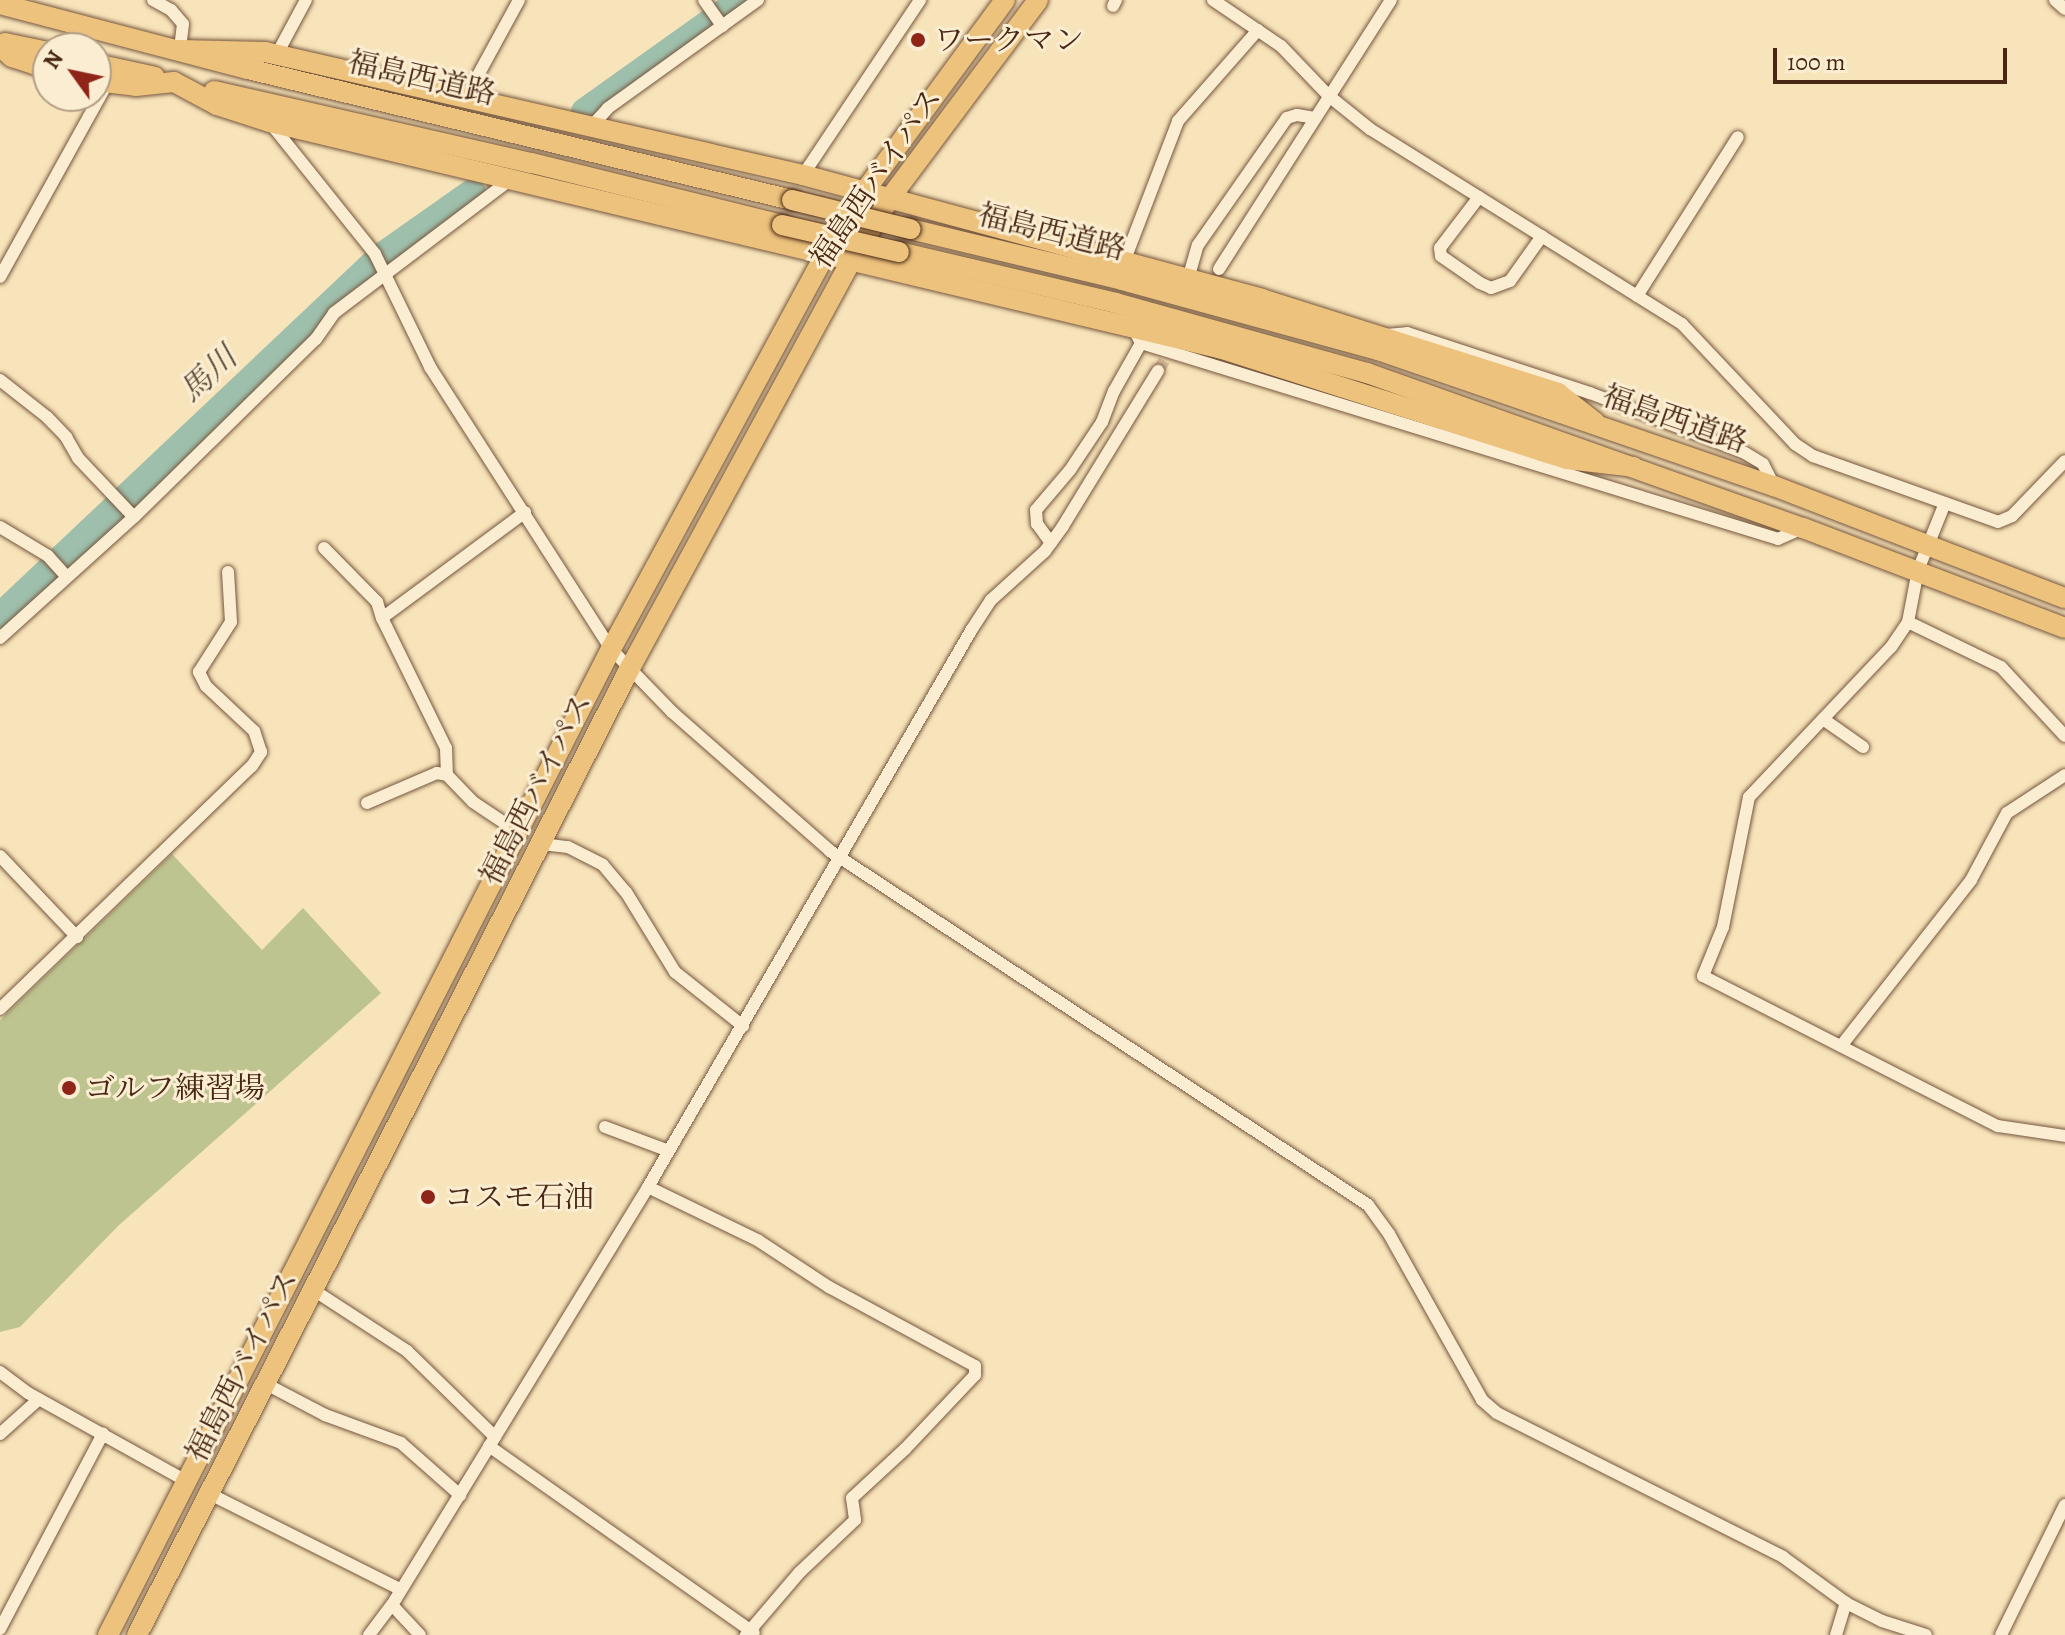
<!DOCTYPE html>
<html>
<head>
<meta charset="utf-8">
<style>
  body { margin:0 }
  #map { position:relative; width:2065px; height:1635px; overflow:hidden; background:#f8e4ba; font-family:Alegreya,"Noto Serif JP",serif }
  div>[style] { position:absolute }
  .green>* { inset:0; background:#bdc490 }
  .river>* { height:28px; margin:-14px; padding:0 14px; transform-origin:14px; border-radius:14px; background:#9ebfab }
  .minor-tunnel>* { height:12px; margin-top:-6px; transform-origin:0; background:repeating-linear-gradient(90deg,#d5be99 0 12px,transparent 0 18px) }
  .roads { filter:drop-shadow(0 0 2px #75563e) drop-shadow(0 0 2px #75563e) }
  .minor>* { height:12px; margin:-6px; padding:0 6px; transform-origin:6px; border-radius:6px; background:#faedd2 }
  .trunk>* { height:20px; margin:-10px; padding:0 10px; transform-origin:10px; border-radius:10px; background:#ecc27d }
  .bridges { filter:drop-shadow(0 0 2px #492714) drop-shadow(0 0 2px #492714) }
  .trunk-bridge>* { height:20px; margin:-10px; padding:0 10px; transform-origin:10px; border-radius:10px; background:#ecc27d }
  .dots>* { width:22px; height:22px; translate:-50% -50%; box-sizing:border-box; border:4px solid #faedd2; border-radius:50% }
  span { translate:-50% -50%; white-space:nowrap; text-align:center; line-height:1.15; -webkit-text-stroke:6px #faedd2; paint-order:stroke }
  .poi-label { font-size:30px; color:#492714 }
  .left { translate:0 -50%; text-align:left }
  .street-label { font-size:30px; color:#492714 }
  .water-label { font-size:32px; color:#5e4d3a; font-style:italic }
  .north { position:absolute; left:32px; top:32px; width:80px; height:80px; box-sizing:border-box; background:#faedd2; border:2px solid #b39e86; border-radius:50%; rotate:303deg; font-size:22px; font-weight:700; line-height:32px; text-align:center; color:#492714 }
  .north::after { content:''; display:block; margin:auto; width:28px; height:36px; background:#8f2418; clip-path:polygon(50% 0,100% 100%,50% 72%,0 100%) }
  .scale { position:absolute; left:1773px; top:48px; width:234px; height:36px; box-sizing:border-box; border:4px solid #492714; border-top:0; padding-left:10px; font-size:24px; line-height:28px; white-space:nowrap; color:#492714; -webkit-text-stroke:6px #faedd2; paint-order:stroke }
</style>
</head>
<body>
<div id="map">
  <div class="green">
    <i style="clip-path:polygon(172px 854px,262px 950px,303px 908px,381px 993px,118px 1226px,20px 1327px,0 1332px,0 1020px)"></i>
  </div>
  <div class="river">
    <i style="left:585px;top:112px;width:193px;rotate:-35.5deg"></i>
    <i style="left:0;top:617px;width:523px;rotate:-43.37deg"></i>
    <i style="left:380px;top:258px;width:113px;rotate:-35.2deg"></i>
  </div>
  <div class="minor-tunnel">
    <i style="left:1158px;top:371px;width:31px;rotate:-59deg"></i>
  </div>
  <div class="roads">
    <div class="minor">
      <i style="left:153px;top:0;width:21px;rotate:29deg"></i>
      <i style="left:171px;top:10px;width:18px;rotate:49deg"></i>
      <i style="left:183px;top:24px;width:26px;rotate:97deg"></i>
      <i style="left:704px;top:0;width:32px;rotate:55deg"></i>
      <i style="left:1213px;top:0;width:82px;rotate:34.1deg"></i>
      <i style="left:1281px;top:46px;width:69px;rotate:46.2deg"></i>
      <i style="left:1329px;top:96px;width:53px;rotate:38.8deg"></i>
      <i style="left:1370px;top:129px;width:368px;rotate:32deg"></i>
      <i style="left:1682px;top:324px;width:165px;rotate:46.7deg"></i>
      <i style="left:1795px;top:444px;width:22px;rotate:34deg"></i>
      <i style="left:1813px;top:456px;width:196px;rotate:19.6deg"></i>
      <i style="left:1998px;top:522px;width:15px;rotate:-23deg"></i>
      <i style="left:2012px;top:516px;width:76px;rotate:-46.1deg"></i>
      <i style="left:2055px;top:0;width:13px;rotate:42deg"></i>
      <i style="left:1113px;top:6px;width:7px;rotate:-63deg"></i>
      <i style="left:277px;top:54px;width:61px;rotate:-61.8deg"></i>
      <i style="left:465px;top:99px;width:113px;rotate:-61.4deg"></i>
      <i style="left:271px;top:124px;width:166px;rotate:51.3deg"></i>
      <i style="left:375px;top:254px;width:126px;rotate:64deg"></i>
      <i style="left:430px;top:367px;width:335px;rotate:57.3deg"></i>
      <i style="left:611px;top:649px;width:88px;rotate:45.9deg"></i>
      <i style="left:672px;top:712px;width:210px;rotate:41.3deg"></i>
      <i style="left:830px;top:851px;width:644px;rotate:33.34deg"></i>
      <i style="left:1368px;top:1205px;width:36px;rotate:54deg"></i>
      <i style="left:1389px;top:1234px;width:190px;rotate:60.7deg"></i>
      <i style="left:1482px;top:1400px;width:20px;rotate:41deg"></i>
      <i style="left:1497px;top:1413px;width:320px;rotate:26.7deg"></i>
      <i style="left:1783px;top:1557px;width:78px;rotate:36.1deg"></i>
      <i style="left:1846px;top:1603px;width:40px;rotate:26.6deg"></i>
      <i style="left:1882px;top:1621px;width:46px;rotate:17.7deg"></i>
      <i style="left:591px;top:127px;width:25px;rotate:-48deg"></i>
      <i style="left:608px;top:108px;width:185px;rotate:-35.8deg"></i>
      <i style="left:803px;top:175px;width:211px;rotate:-56.2deg"></i>
      <i style="left:1479px;top:197px;width:64px;rotate:127.4deg"></i>
      <i style="left:1440px;top:248px;width:8px;rotate:83deg"></i>
      <i style="left:1441px;top:256px;width:47px;rotate:34.7deg"></i>
      <i style="left:1480px;top:283px;width:12px;rotate:24deg"></i>
      <i style="left:1491px;top:288px;width:20px;rotate:-20deg"></i>
      <i style="left:1510px;top:281px;width:55px;rotate:-54.6deg"></i>
      <i style="left:1124px;top:262px;width:151px;rotate:-69deg"></i>
      <i style="left:1178px;top:121px;width:121px;rotate:-48.7deg"></i>
      <i style="left:1219px;top:269px;width:319px;rotate:-57.4deg"></i>
      <i style="left:0;top:277px;width:221px;rotate:-61deg"></i>
      <i style="left:1188px;top:279px;width:35px;rotate:-74deg"></i>
      <i style="left:1198px;top:245px;width:155px;rotate:-55deg"></i>
      <i style="left:1287px;top:118px;width:10px;rotate:-17deg"></i>
      <i style="left:1297px;top:115px;width:18px;rotate:9deg"></i>
      <i style="left:1637px;top:296px;width:188px;rotate:-57.6deg"></i>
      <i style="left:1386px;top:335px;width:21px;rotate:-5deg"></i>
      <i style="left:1407px;top:333px;width:193px;rotate:18.2deg"></i>
      <i style="left:1590px;top:393px;width:166px;rotate:21.2deg"></i>
      <i style="left:1745px;top:453px;width:21px;rotate:31deg"></i>
      <i style="left:1763px;top:464px;width:25px;rotate:63deg"></i>
      <i style="left:1141px;top:343px;width:666px;rotate:17.1deg"></i>
      <i style="left:1778px;top:539px;width:27px;rotate:-24deg"></i>
      <i style="left:0;top:380px;width:60px;rotate:38.2deg"></i>
      <i style="left:47px;top:417px;width:28px;rotate:46deg"></i>
      <i style="left:66px;top:437px;width:24px;rotate:60deg"></i>
      <i style="left:78px;top:458px;width:81px;rotate:46.5deg"></i>
      <i style="left:1945px;top:503px;width:72px;rotate:111.9deg"></i>
      <i style="left:1918px;top:570px;width:53px;rotate:100.9deg"></i>
      <i style="left:1908px;top:622px;width:103px;rotate:25.8deg"></i>
      <i style="left:2001px;top:667px;width:94px;rotate:47.2deg"></i>
      <i style="left:0;top:527px;width:56px;rotate:31.1deg"></i>
      <i style="left:48px;top:556px;width:28px;rotate:48deg"></i>
      <i style="left:1051px;top:543px;width:24px;rotate:-126deg"></i>
      <i style="left:1037px;top:524px;width:14px;rotate:-94deg"></i>
      <i style="left:1036px;top:510px;width:52px;rotate:-49.6deg"></i>
      <i style="left:1070px;top:470px;width:58px;rotate:-56.3deg"></i>
      <i style="left:1102px;top:422px;width:33px;rotate:-69deg"></i>
      <i style="left:1114px;top:391px;width:55px;rotate:-60.6deg"></i>
      <i style="left:1141px;top:343px;width:9px;rotate:-117deg"></i>
      <i style="left:324px;top:548px;width:76px;rotate:45.5deg"></i>
      <i style="left:377px;top:602px;width:17px;rotate:73deg"></i>
      <i style="left:382px;top:618px;width:178px;rotate:-36.5deg"></i>
      <i style="left:382px;top:618px;width:145px;rotate:63.8deg"></i>
      <i style="left:446px;top:748px;width:27px;rotate:88deg"></i>
      <i style="left:1908px;top:622px;width:30px;rotate:124deg"></i>
      <i style="left:1891px;top:647px;width:207px;rotate:133.4deg"></i>
      <i style="left:1749px;top:797px;width:133px;rotate:101.3deg"></i>
      <i style="left:1723px;top:927px;width:53px;rotate:112.2deg"></i>
      <i style="left:1703px;top:976px;width:331px;rotate:27deg"></i>
      <i style="left:1998px;top:1126px;width:68px;rotate:8.5deg"></i>
      <i style="left:0;top:638px;width:181px;rotate:-42.1deg"></i>
      <i style="left:134px;top:517px;width:255px;rotate:-44.4deg"></i>
      <i style="left:316px;top:339px;width:32px;rotate:-55deg"></i>
      <i style="left:334px;top:313px;width:222px;rotate:-37.1deg"></i>
      <i style="left:1823px;top:719px;width:49px;rotate:35deg"></i>
      <i style="left:367px;top:803px;width:76px;rotate:-23.2deg"></i>
      <i style="left:437px;top:773px;width:10px;rotate:11deg"></i>
      <i style="left:447px;top:775px;width:37px;rotate:46deg"></i>
      <i style="left:473px;top:802px;width:54px;rotate:33.7deg"></i>
      <i style="left:542px;top:844px;width:26px;rotate:7deg"></i>
      <i style="left:568px;top:847px;width:39px;rotate:27deg"></i>
      <i style="left:603px;top:865px;width:35px;rotate:50deg"></i>
      <i style="left:626px;top:892px;width:94px;rotate:58.5deg"></i>
      <i style="left:675px;top:972px;width:87px;rotate:38.5deg"></i>
      <i style="left:0;top:856px;width:112px;rotate:46.5deg"></i>
      <i style="left:0;top:1009px;width:350px;rotate:-44deg"></i>
      <i style="left:252px;top:766px;width:17px;rotate:-57deg"></i>
      <i style="left:261px;top:752px;width:22px;rotate:-108deg"></i>
      <i style="left:254px;top:731px;width:66px;rotate:-136.8deg"></i>
      <i style="left:206px;top:686px;width:16px;rotate:-117deg"></i>
      <i style="left:199px;top:672px;width:59px;rotate:-57.4deg"></i>
      <i style="left:231px;top:622px;width:50px;rotate:-93.4deg"></i>
      <i style="left:1841px;top:1046px;width:211px;rotate:-51.9deg"></i>
      <i style="left:1971px;top:880px;width:76px;rotate:-61.8deg"></i>
      <i style="left:2007px;top:813px;width:69px;rotate:-33.2deg"></i>
      <i style="left:605px;top:1127px;width:68px;rotate:20.6deg"></i>
      <i style="left:648px;top:1187px;width:123px;rotate:25.9deg"></i>
      <i style="left:759px;top:1241px;width:84px;rotate:33.3deg"></i>
      <i style="left:829px;top:1287px;width:166px;rotate:28.4deg"></i>
      <i style="left:975px;top:1366px;width:9px;rotate:90deg"></i>
      <i style="left:975px;top:1375px;width:102px;rotate:133.4deg"></i>
      <i style="left:905px;top:1449px;width:72px;rotate:137.2deg"></i>
      <i style="left:852px;top:1498px;width:22px;rotate:82deg"></i>
      <i style="left:855px;top:1520px;width:77px;rotate:136.6deg"></i>
      <i style="left:799px;top:1573px;width:82px;rotate:130.5deg"></i>
      <i style="left:315px;top:1291px;width:110px;rotate:33.1deg"></i>
      <i style="left:407px;top:1351px;width:123px;rotate:44.3deg"></i>
      <i style="left:0;top:1372px;width:35px;rotate:37deg"></i>
      <i style="left:28px;top:1393px;width:181px;rotate:29.1deg"></i>
      <i style="left:266px;top:1384px;width:67px;rotate:27.7deg"></i>
      <i style="left:325px;top:1415px;width:81px;rotate:20.2deg"></i>
      <i style="left:401px;top:1443px;width:79px;rotate:41.4deg"></i>
      <i style="left:0;top:1434px;width:52px;rotate:-41.9deg"></i>
      <i style="left:489px;top:1446px;width:324px;rotate:35.2deg"></i>
      <i style="left:210px;top:1494px;width:212px;rotate:26.6deg"></i>
      <i style="left:392px;top:1605px;width:41px;rotate:47deg"></i>
      <i style="left:0;top:1629px;width:221px;rotate:-62.2deg"></i>
      <i style="left:369px;top:1635px;width:38px;rotate:-53deg"></i>
      <i style="left:392px;top:1605px;width:490px;rotate:-58.5deg"></i>
      <i style="left:648px;top:1187px;width:645px;rotate:-59.86deg"></i>
      <i style="left:972px;top:629px;width:35px;rotate:-57deg"></i>
      <i style="left:991px;top:600px;width:73px;rotate:-42.2deg"></i>
      <i style="left:1045px;top:551px;width:31px;rotate:-54deg"></i>
      <i style="left:1063px;top:526px;width:182px;rotate:-58.5deg"></i>
      <i style="left:1836px;top:1635px;width:34px;rotate:-73deg"></i>
      <i style="left:2001px;top:1635px;width:145px;rotate:-63.8deg"></i>
    </div>
    <div class="trunk">
      <i style="left:0;top:4px;width:256px;rotate:14.7deg"></i>
      <i style="left:248px;top:69px;width:560px;rotate:13.54deg"></i>
      <i style="left:5px;top:43px;width:44px;rotate:11.8deg"></i>
      <i style="left:0;top:46px;width:16px;rotate:43deg"></i>
      <i style="left:12px;top:57px;width:38px;rotate:18deg"></i>
      <i style="left:180px;top:50px;width:85px;rotate:1.3deg"></i>
      <i style="left:265px;top:52px;width:552px;rotate:12.88deg"></i>
      <i style="left:803px;top:175px;width:475px;rotate:15.1deg"></i>
      <i style="left:1262px;top:299px;width:311px;rotate:17.6deg"></i>
      <i style="left:1558px;top:393px;width:48px;rotate:38.3deg"></i>
      <i style="left:96px;top:64px;width:60px;rotate:12.4deg"></i>
      <i style="left:96px;top:81px;width:40px;rotate:7.1deg"></i>
      <i style="left:136px;top:86px;width:38px;rotate:-6deg"></i>
      <i style="left:174px;top:82px;width:49px;rotate:28.1deg"></i>
      <i style="left:217px;top:105px;width:56px;rotate:17.8deg"></i>
      <i style="left:270px;top:122px;width:976px;rotate:13.4deg"></i>
      <i style="left:1219px;top:348px;width:338px;rotate:17.7deg"></i>
      <i style="left:1541px;top:451px;width:27px;rotate:17deg"></i>
      <i style="left:1567px;top:459px;width:67px;rotate:6.8deg"></i>
      <i style="left:214px;top:91px;width:326px;rotate:12.8deg"></i>
      <i style="left:532px;top:163px;width:258px;rotate:13.9deg"></i>
      <i style="left:910px;top:229px;width:218px;rotate:13.5deg"></i>
      <i style="left:1122px;top:280px;width:265px;rotate:15.3deg"></i>
      <i style="left:1378px;top:350px;width:419px;rotate:19deg"></i>
      <i style="left:1774px;top:486px;width:312px;rotate:21.1deg"></i>
      <i style="left:899px;top:252px;width:223px;rotate:13.2deg"></i>
      <i style="left:1116px;top:303px;width:261px;rotate:15.6deg"></i>
      <i style="left:1367px;top:373px;width:463px;rotate:19.6deg"></i>
      <i style="left:1803px;top:528px;width:280px;rotate:20.9deg"></i>
      <i style="left:108px;top:1635px;width:1107px;rotate:-62.97deg"></i>
      <i style="left:611px;top:649px;width:448px;rotate:-61.5deg"></i>
      <i style="left:825px;top:255px;width:74px;rotate:-58.2deg"></i>
      <i style="left:864px;top:192px;width:238px;rotate:-53.7deg"></i>
      <i style="left:137px;top:1635px;width:1083px;rotate:-62.99deg"></i>
      <i style="left:629px;top:670px;width:467px;rotate:-61.5deg"></i>
      <i style="left:852px;top:260px;width:73px;rotate:-58.5deg"></i>
      <i style="left:890px;top:198px;width:247px;rotate:-53.2deg"></i>
    </div>
  </div>
  <div class="bridges">
    <div class="trunk-bridge">
      <i style="left:792px;top:200px;width:122px;rotate:13.8deg"></i>
      <i style="left:782px;top:225px;width:120px;rotate:13deg"></i>
    </div>
  </div>
  <div class="dots">
    <i style="left:918px;top:40px;background:#8f2418"></i>
    <i style="left:69px;top:1088px;background:#8f2418"></i>
    <i style="left:428px;top:1197px;background:#8f2418"></i>
  </div>
  <div class="poi-label">
    <span class="left" style="left:934px;top:40px">ワークマン</span>
    <span class="left" style="left:85px;top:1088px">ゴルフ練習場</span>
    <span class="left" style="left:444px;top:1197px">コスモ石油</span>
  </div>
  <div class="street-label">
    <span style="left:422px;top:78px;rotate:13deg">福島西道路</span>
    <span style="left:876px;top:178px;rotate:-56deg">福島西バイパス</span>
    <span style="left:1052px;top:232px;rotate:14deg">福島西道路</span>
    <span style="left:1675px;top:419px;rotate:19deg">福島西道路</span>
    <span style="left:536px;top:789px;rotate:-63deg">福島西バイパス</span>
    <span style="left:242px;top:1366px;rotate:-63deg">福島西バイパス</span>
  </div>
  <div class="water-label">
    <span style="left:208px;top:374px;rotate:-43deg">馬川</span>
  </div>
  <div class="north">N</div>
  <div class="scale">100 m</div>
</div>
</body>
</html>
